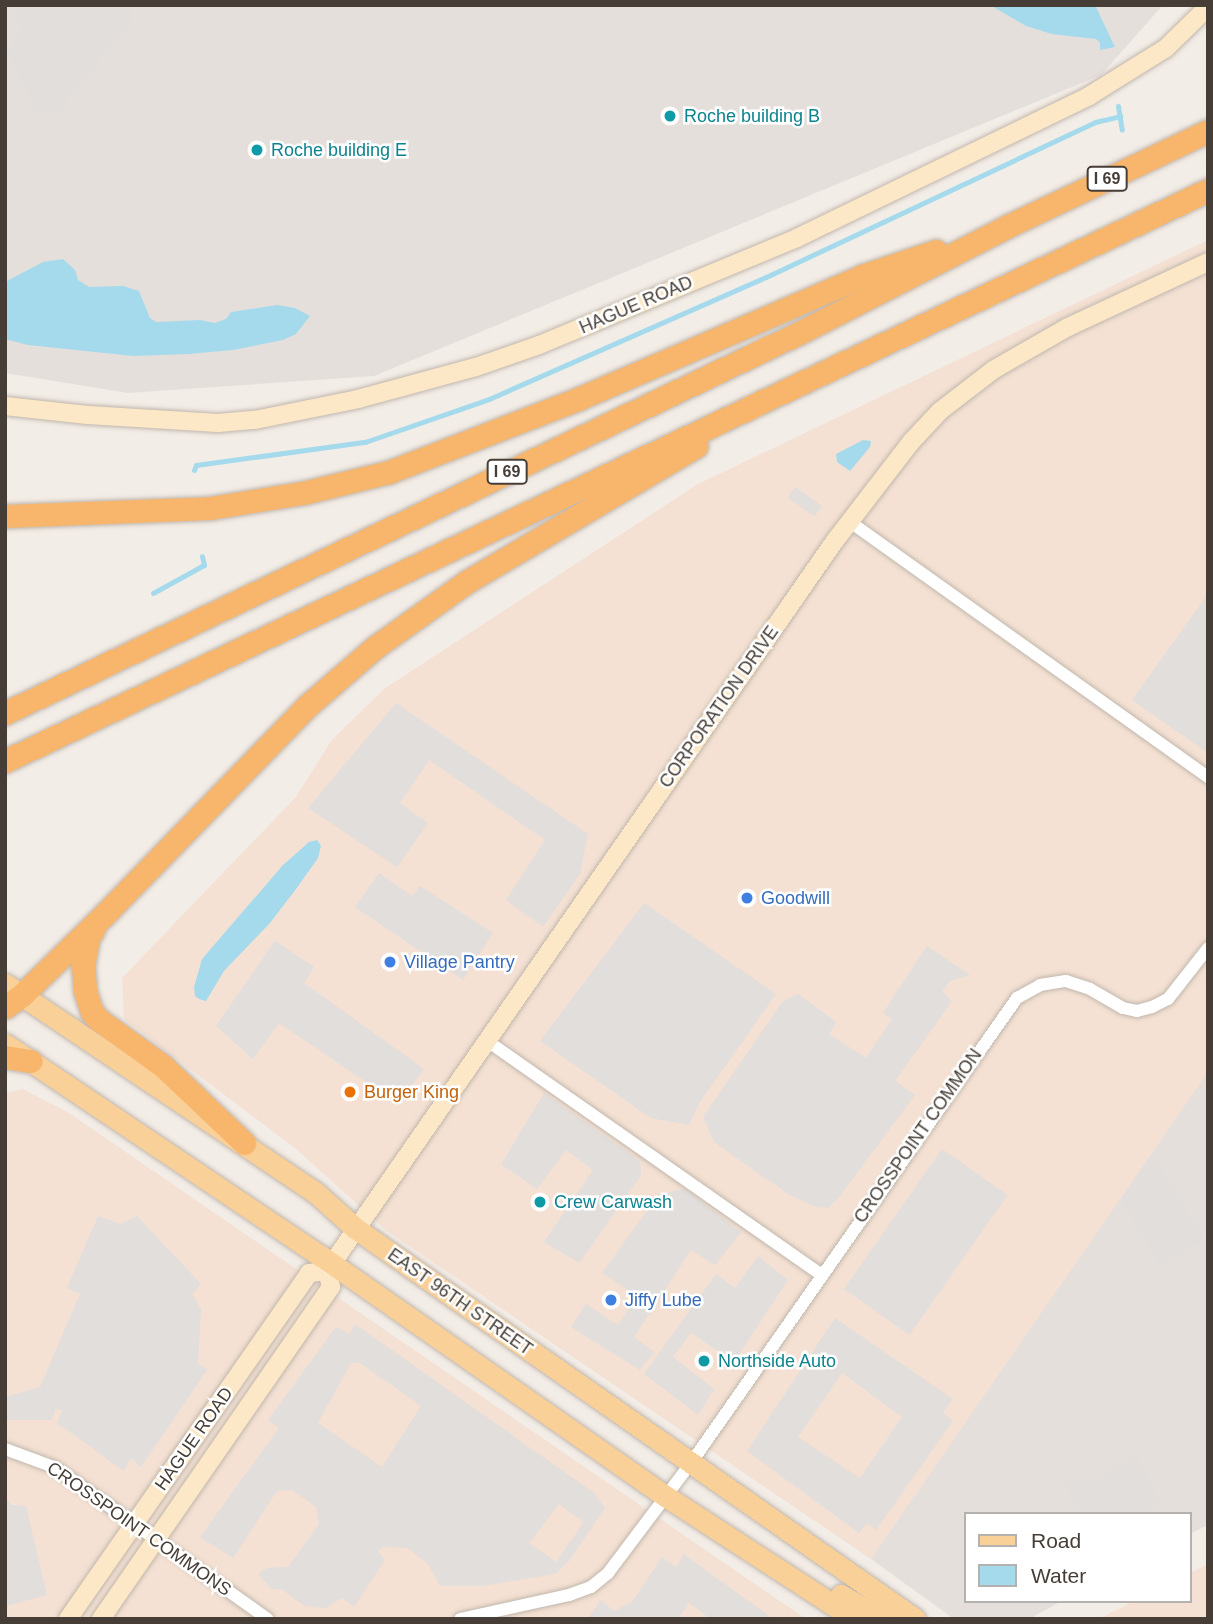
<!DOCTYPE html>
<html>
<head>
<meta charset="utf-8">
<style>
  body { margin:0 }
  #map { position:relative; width:1213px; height:1624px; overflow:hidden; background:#f3ede7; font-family:Helvetica,sans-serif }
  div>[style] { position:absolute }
  .commercial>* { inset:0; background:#f4e1d3 }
  .industrial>* { inset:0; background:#e5dfdc }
  .parking>* { inset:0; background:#e1dedc; transform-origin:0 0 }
  .water>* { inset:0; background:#a5daed }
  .stream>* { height:5px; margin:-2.5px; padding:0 2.5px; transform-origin:2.5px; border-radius:2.5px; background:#a5daed }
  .roads { filter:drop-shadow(0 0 2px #c1b7ad) drop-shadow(0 0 2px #c1b7ad) }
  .street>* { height:12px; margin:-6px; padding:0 6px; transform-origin:6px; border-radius:6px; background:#fff }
  .secondary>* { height:18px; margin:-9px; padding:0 9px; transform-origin:9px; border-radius:9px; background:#fce8c7 }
  .primary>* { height:21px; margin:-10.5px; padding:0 10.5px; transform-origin:10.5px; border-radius:10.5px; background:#fad099 }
  .highway>* { height:23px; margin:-11.5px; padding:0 11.5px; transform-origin:11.5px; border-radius:11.5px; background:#f8b66d }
  .dots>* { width:19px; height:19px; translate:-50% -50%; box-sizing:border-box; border:4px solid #fff; border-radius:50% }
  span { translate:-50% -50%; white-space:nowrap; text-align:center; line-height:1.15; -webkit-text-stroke:5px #fff; paint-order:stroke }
  .shield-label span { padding:2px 5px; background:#fff; border:2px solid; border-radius:5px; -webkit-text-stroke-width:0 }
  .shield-label { font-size:16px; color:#453d36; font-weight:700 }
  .culture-label { font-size:18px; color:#0d838f }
  .left { translate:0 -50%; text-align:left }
  .street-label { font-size:18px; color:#453d36 }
  .shop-label { font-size:18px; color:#366cbe }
  .food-label { font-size:18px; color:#c56008 }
  .frame { position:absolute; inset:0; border:7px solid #453d36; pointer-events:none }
  .legend { position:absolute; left:964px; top:1512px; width:228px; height:91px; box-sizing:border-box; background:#fff; border:2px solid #b5b1af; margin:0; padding:9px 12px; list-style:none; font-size:21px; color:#453d36 }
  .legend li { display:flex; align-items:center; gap:14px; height:35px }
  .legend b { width:35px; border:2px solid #b5b1af }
</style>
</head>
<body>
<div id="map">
  <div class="commercial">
    <i style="clip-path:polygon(1208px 240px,1208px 1078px,871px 1559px,387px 1231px,296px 1149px,124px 1019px,122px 978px,296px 797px,331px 741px,384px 689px,698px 484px)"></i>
    <i style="clip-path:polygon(23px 1089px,69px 1113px,806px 1619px,5px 1619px,5px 1093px)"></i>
    <i style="clip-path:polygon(1208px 1564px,1208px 1619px,1099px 1619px,1134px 1601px,1190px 1601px,1190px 1573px)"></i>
  </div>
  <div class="industrial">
    <i style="clip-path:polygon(5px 5px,1163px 5px,1101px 75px,374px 376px,128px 393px,5px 373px)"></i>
    <i style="clip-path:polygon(1208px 1072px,1208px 1525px,1190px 1534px,1190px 1514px,966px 1514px,966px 1601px,1062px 1601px,1029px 1619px,954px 1619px,871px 1559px)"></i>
  </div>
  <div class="parking">
    <i style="clip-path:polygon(19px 5px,131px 5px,133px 20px,59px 111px,35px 110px,7px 51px,22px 27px,12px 14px)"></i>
    <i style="left:795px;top:487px;width:33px;height:13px;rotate:35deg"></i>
    <i style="clip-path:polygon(1208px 594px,1208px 753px,1132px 700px)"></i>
    <i style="clip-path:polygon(396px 703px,588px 834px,580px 874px,543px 927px,506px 900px,545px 840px,429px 760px,400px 803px,428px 823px,397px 867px,308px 808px)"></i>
    <i style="clip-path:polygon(379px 873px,412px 896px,420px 886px,493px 933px,463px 980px,355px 907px)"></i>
    <i style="clip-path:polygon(644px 903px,776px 994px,700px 1102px,689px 1125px,651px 1118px,540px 1041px)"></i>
    <i style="clip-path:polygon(275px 941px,314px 967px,304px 983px,424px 1069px,412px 1085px,400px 1090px,391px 1099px,279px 1023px,253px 1059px,216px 1026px)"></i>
    <i style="clip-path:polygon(927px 946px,970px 975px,950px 981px,942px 991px,952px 1001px,895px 1081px,915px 1095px,839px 1197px,828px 1208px,813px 1206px,788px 1194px,714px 1142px,703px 1117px,783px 1001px,798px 994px,836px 1022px,829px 1034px,866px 1058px,892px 1019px,883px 1013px)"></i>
    <i style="clip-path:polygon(544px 1093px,640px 1161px,641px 1176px,579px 1263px,544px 1242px,593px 1170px,566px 1150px,537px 1189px,501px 1164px)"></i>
    <i style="left:942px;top:1149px;width:80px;height:171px;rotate:35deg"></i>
    <i style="clip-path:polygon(1153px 1154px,1205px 1240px,1159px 1265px,1121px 1200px)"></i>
    <i style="clip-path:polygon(685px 1189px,741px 1232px,715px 1265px,691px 1250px,634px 1337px,654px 1352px,640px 1370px,571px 1327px,586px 1304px,618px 1325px,637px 1296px,602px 1273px,659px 1194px)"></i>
    <i style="clip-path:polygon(98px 1216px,121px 1224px,137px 1216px,201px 1284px,192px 1294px,201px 1309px,198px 1363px,207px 1370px,141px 1467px,131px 1458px,124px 1471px,57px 1423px,62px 1410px,55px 1409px,52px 1420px,5px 1420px,5px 1397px,40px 1387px,80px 1294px,67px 1288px)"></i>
    <i style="clip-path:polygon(758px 1256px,788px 1280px,734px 1362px,691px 1333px,673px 1357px,714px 1389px,698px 1415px,644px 1374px,716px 1274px,735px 1288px)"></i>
    <i style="clip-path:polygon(evenodd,835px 1318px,953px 1399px,943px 1413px,953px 1421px,876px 1530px,867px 1523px,859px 1533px,747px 1451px,835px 1318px,842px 1373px,902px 1417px,860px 1478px,798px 1437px,842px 1373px)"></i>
    <i style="clip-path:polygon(evenodd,355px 1324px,594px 1493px,605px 1508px,569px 1561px,555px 1574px,483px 1586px,440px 1586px,428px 1564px,408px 1548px,383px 1547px,378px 1551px,385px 1560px,354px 1607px,342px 1598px,326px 1608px,305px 1606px,281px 1589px,272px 1589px,258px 1574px,267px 1568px,288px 1567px,319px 1524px,316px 1507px,292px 1490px,277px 1491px,233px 1558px,200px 1537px,279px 1428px,268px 1420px,290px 1390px,336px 1327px,349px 1334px,355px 1324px,351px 1363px,360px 1363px,421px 1406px,382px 1467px,318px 1423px,351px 1363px,355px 1324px,559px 1504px,584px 1522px,556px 1562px,529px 1543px,559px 1504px)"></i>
    <i style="clip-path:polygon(1136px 1455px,1160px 1503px,1139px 1514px,1082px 1514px,1064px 1483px,1095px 1480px)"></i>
    <i style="clip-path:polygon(5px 1498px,12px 1505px,26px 1506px,47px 1595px,6px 1606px)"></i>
    <i style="clip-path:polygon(684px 1554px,773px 1619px,711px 1619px,689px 1603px,678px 1619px,587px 1619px,601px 1600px,614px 1611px,632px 1602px,662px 1557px,676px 1567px)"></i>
  </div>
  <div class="water">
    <i style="clip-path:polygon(990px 5px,1095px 5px,1115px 47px,1100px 50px,1100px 43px,1096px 39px,1052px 34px,1026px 26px)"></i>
    <i style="clip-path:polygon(63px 259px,75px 270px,78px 280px,89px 287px,123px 286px,139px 291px,150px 318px,156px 322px,200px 320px,215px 323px,226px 319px,231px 312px,277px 305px,295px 308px,310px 316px,296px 334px,283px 340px,233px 350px,189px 354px,133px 356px,28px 345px,5px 339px,5px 282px,43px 262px)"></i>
    <i style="clip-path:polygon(863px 440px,871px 441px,870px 447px,850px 471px,837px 462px,836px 454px)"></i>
    <i style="clip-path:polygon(317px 840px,321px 846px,318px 858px,296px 889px,270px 923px,224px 971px,206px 1001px,199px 999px,195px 996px,194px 987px,202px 959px,283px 865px,309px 842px)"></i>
  </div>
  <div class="stream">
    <i style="left:1118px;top:106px;width:24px;rotate:81deg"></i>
    <i style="left:194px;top:470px;width:5px;rotate:-68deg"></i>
    <i style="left:196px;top:465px;width:171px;rotate:-7.8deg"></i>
    <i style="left:365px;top:442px;width:131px;rotate:-19.1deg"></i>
    <i style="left:489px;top:399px;width:303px;rotate:-23.8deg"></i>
    <i style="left:766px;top:277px;width:364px;rotate:-25.2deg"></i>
    <i style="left:1095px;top:122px;width:26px;rotate:-13deg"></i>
    <i style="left:153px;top:593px;width:58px;rotate:-28.8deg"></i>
    <i style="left:204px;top:565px;width:9px;rotate:-103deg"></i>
  </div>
  <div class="roads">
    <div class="street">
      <i style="left:849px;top:521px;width:441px;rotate:35.5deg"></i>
      <i style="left:486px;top:1040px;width:409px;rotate:35deg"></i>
      <i style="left:5px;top:1449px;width:52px;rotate:20.2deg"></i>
      <i style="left:54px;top:1467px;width:262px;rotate:35.4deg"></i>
      <i style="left:460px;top:1619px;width:112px;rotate:-12.4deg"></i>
      <i style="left:569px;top:1595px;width:23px;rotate:-20deg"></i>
      <i style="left:591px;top:1587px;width:22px;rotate:-39deg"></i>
      <i style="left:608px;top:1573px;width:138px;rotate:-53deg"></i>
      <i style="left:691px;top:1463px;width:568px;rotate:-54.97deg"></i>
      <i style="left:1017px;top:998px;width:26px;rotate:-29deg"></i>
      <i style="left:1040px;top:985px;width:26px;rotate:-9deg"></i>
      <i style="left:1066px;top:981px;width:25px;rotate:18deg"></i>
      <i style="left:1090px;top:989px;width:38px;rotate:30deg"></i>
      <i style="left:1123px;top:1008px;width:14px;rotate:12deg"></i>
      <i style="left:1137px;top:1011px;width:16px;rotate:-15deg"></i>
      <i style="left:1152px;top:1007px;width:18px;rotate:-27deg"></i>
      <i style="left:1168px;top:999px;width:65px;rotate:-51.9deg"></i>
    </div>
    <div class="secondary">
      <i style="left:5px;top:406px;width:83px;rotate:6.2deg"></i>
      <i style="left:88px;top:415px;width:130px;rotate:3.5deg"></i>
      <i style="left:218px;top:423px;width:37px;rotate:-5deg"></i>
      <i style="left:255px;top:420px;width:105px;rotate:-11.5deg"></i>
      <i style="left:358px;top:399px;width:122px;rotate:-15.2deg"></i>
      <i style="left:476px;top:367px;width:67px;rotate:-19.2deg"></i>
      <i style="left:539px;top:345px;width:279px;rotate:-22.5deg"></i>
      <i style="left:797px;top:238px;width:325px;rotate:-25.9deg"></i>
      <i style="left:1089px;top:96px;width:91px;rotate:-31.9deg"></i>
      <i style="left:1166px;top:48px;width:59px;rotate:-44.3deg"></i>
      <i style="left:68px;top:1619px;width:422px;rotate:-55.1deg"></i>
      <i style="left:309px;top:1273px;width:18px;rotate:-6deg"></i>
      <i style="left:327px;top:1271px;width:888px;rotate:-55.18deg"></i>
      <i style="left:834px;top:542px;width:126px;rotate:-52.4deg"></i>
      <i style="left:911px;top:442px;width:42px;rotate:-46.9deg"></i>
      <i style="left:940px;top:411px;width:67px;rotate:-37.7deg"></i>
      <i style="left:993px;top:370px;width:86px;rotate:-29.8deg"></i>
      <i style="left:1068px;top:327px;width:154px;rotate:-24.9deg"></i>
      <i style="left:101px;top:1619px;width:404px;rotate:-55.3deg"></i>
      <i style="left:331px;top:1287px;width:16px;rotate:-104deg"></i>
    </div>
    <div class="primary">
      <i style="left:5px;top:984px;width:373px;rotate:33.9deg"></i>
      <i style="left:315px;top:1192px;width:54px;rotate:42deg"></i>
      <i style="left:355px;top:1228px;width:66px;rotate:35.1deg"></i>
      <i style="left:409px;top:1266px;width:617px;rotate:34.9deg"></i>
      <i style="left:5px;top:1044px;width:381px;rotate:33.9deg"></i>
      <i style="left:321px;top:1256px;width:422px;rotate:34.9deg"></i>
      <i style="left:667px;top:1497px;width:224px;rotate:33deg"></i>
      <i style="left:841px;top:1595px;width:48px;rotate:30.3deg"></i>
    </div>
    <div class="highway">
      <i style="left:5px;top:516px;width:205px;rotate:-2.2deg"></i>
      <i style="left:210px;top:508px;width:94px;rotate:-9.2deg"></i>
      <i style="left:303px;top:493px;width:89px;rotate:-13.7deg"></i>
      <i style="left:389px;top:472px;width:203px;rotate:-21.1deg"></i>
      <i style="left:578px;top:399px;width:309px;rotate:-23.4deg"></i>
      <i style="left:862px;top:276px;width:78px;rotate:-18.7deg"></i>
      <i style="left:5px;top:713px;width:882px;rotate:-25.58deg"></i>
      <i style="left:801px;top:332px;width:230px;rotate:-27.1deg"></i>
      <i style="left:1006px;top:227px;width:224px;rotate:-25.4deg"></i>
      <i style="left:5px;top:761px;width:1332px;rotate:-25.39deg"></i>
      <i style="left:93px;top:930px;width:9px;rotate:122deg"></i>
      <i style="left:88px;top:938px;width:28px;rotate:100deg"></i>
      <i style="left:83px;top:966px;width:25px;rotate:85deg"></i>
      <i style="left:85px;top:991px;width:22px;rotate:72deg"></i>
      <i style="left:92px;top:1012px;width:11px;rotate:49deg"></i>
      <i style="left:99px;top:1020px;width:79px;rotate:35.7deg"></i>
      <i style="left:163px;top:1066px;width:112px;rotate:43.5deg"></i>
      <i style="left:5px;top:1007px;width:21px;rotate:-35deg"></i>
      <i style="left:22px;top:995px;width:116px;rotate:-44.3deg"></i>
      <i style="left:105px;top:914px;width:289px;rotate:-45.8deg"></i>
      <i style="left:306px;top:707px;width:90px;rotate:-40.9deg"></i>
      <i style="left:374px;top:648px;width:115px;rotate:-35.5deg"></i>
      <i style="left:468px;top:581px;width:265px;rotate:-30.6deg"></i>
      <i style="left:5px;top:1057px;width:26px;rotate:9deg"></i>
    </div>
  </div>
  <div class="dots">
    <i style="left:670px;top:116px;background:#0f9aa8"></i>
    <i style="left:257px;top:150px;background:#0f9aa8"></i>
    <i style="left:747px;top:898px;background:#3f7fe0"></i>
    <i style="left:390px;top:962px;background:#3f7fe0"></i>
    <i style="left:350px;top:1092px;background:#e8710a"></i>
    <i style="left:540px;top:1202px;background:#0f9aa8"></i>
    <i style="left:611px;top:1300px;background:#3f7fe0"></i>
    <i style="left:704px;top:1361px;background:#0f9aa8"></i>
  </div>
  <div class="shield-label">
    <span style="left:1107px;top:179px">I 69</span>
    <span style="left:507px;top:472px">I 69</span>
  </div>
  <div class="culture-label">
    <span class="left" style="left:684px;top:116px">Roche building B</span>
    <span class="left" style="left:271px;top:150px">Roche building E</span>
    <span class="left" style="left:554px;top:1202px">Crew Carwash</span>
    <span class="left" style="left:718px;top:1361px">Northside Auto</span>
  </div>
  <div class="street-label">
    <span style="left:636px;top:305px;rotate:-23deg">HAGUE ROAD</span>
    <span style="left:719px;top:707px;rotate:-55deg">CORPORATION DRIVE</span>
    <span style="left:918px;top:1136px;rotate:-55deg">CROSSPOINT COMMON</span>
    <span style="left:460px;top:1302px;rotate:35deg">EAST 96TH STREET</span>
    <span style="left:194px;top:1439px;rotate:-55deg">HAGUE ROAD</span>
    <span style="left:139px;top:1529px;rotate:35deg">CROSSPOINT COMMONS</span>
  </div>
  <div class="shop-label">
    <span class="left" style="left:761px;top:898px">Goodwill</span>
    <span class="left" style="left:404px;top:962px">Village Pantry</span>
    <span class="left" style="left:625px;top:1300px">Jiffy Lube</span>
  </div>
  <div class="food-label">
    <span class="left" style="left:364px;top:1092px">Burger King</span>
  </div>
  <div class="frame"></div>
  <ul class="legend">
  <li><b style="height:9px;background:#fad099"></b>Road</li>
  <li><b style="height:19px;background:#a5daed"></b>Water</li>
  </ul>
</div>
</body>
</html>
